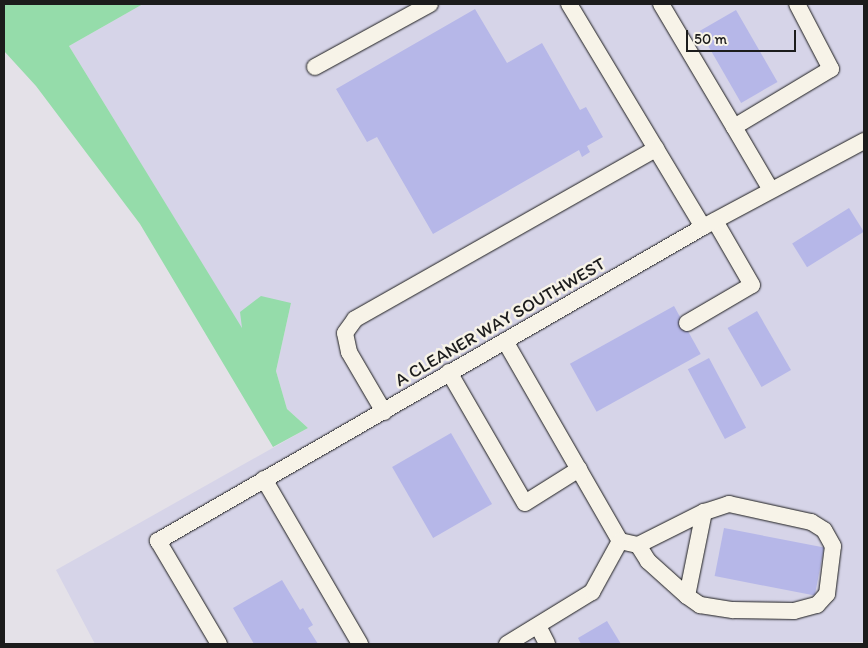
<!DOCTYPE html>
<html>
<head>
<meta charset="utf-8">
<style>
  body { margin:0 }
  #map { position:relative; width:868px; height:648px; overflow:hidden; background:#e4e1e8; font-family:Itim,sans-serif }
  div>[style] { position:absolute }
  .built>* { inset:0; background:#d6d4e8 }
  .green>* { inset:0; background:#95dcaa }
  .building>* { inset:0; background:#b6b7e8; transform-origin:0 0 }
  .roads { filter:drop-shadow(0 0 1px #1c1c1c) drop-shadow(0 0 1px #1c1c1c) }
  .minor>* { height:16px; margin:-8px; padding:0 8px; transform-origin:8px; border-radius:8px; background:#f7f3e8 }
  span { translate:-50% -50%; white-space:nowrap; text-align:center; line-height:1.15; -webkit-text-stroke:5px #f7f3e8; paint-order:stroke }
  .street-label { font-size:18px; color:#1c1c1c }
  .frame { position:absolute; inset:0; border:5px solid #1c1c1c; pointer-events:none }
  .scale { position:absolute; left:686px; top:30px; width:110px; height:22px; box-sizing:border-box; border:2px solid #1c1c1c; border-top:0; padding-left:6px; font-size:15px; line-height:18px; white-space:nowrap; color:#1c1c1c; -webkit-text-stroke:4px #f7f3e8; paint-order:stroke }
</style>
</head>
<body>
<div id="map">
  <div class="built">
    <i style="clip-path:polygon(143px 4px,864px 4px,864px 642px,95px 644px,56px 570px,308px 428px,287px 409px,276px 371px,291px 303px,242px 329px,69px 46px)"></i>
  </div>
  <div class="green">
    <i style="clip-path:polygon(4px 4px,143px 4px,69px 46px,242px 328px,240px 312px,261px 296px,291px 303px,276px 371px,287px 409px,308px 428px,273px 447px,140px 224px,36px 86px,4px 51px)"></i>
  </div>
  <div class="building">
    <i style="clip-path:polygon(475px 9px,507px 63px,542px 43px,580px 110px,586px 107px,603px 137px,587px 146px,590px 152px,582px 157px,579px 150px,433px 234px,377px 137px,367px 142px,336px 89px)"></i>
    <i style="left:736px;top:10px;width:83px;height:42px;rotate:60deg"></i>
    <i style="left:849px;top:208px;width:28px;height:67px;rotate:58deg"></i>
    <i style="left:674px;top:306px;width:55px;height:119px;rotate:61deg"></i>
    <i style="left:757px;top:311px;width:68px;height:34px;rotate:60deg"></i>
    <i style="left:709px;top:358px;width:79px;height:24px;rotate:62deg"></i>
    <i style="left:451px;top:433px;width:82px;height:68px;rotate:60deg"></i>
    <i style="left:724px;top:528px;width:102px;height:49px;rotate:11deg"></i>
    <i style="clip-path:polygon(282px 580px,300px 610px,303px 608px,313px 625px,308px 628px,318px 644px,254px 644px,233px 608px)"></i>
    <i style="clip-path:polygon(607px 621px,621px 644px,581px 644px,578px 638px)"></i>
  </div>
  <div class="roads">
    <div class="minor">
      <i style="left:569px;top:4px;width:260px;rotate:59deg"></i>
      <i style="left:661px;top:4px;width:143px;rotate:59.3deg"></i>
      <i style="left:734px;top:127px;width:113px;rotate:-30.9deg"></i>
      <i style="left:831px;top:69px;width:73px;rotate:-117.6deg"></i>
      <i style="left:315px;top:67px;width:131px;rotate:-28.7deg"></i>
      <i style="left:734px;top:127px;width:73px;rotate:59.6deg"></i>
      <i style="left:687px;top:323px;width:75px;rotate:-30.3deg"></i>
      <i style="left:752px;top:285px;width:74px;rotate:-120deg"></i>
      <i style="left:505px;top:341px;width:231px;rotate:60.1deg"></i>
      <i style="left:620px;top:541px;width:18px;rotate:13deg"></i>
      <i style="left:638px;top:545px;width:19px;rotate:58deg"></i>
      <i style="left:648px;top:561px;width:52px;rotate:41.9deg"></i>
      <i style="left:687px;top:596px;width:16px;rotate:35deg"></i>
      <i style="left:700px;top:605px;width:33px;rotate:9deg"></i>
      <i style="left:733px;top:610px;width:61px;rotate:0.9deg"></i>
      <i style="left:794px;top:611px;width:24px;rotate:-15deg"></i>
      <i style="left:817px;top:605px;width:15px;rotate:-48deg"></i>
      <i style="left:827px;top:594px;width:48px;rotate:-82.9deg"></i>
      <i style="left:833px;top:546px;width:18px;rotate:-119deg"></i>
      <i style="left:824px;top:530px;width:15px;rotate:-148deg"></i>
      <i style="left:811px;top:522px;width:84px;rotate:-167.6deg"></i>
      <i style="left:729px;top:504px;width:26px;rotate:162deg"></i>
      <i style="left:704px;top:512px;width:74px;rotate:153.4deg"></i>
      <i style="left:449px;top:372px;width:151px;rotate:59.9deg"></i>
      <i style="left:525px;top:503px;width:64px;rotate:-32.2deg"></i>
      <i style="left:384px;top:412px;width:69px;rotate:-120.3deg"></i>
      <i style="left:349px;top:352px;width:19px;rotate:-102deg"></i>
      <i style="left:345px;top:333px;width:17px;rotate:-54deg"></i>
      <i style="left:355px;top:319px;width:346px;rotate:-29.5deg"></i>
      <i style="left:264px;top:479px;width:191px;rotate:59.8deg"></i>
      <i style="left:687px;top:596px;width:86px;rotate:-78.6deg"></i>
      <i style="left:538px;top:626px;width:20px;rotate:63deg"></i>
      <i style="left:219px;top:644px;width:120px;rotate:-120.6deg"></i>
      <i style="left:158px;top:541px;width:629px;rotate:-29.95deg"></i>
      <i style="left:703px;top:227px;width:183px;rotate:-28.1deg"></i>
      <i style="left:507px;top:644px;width:100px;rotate:-31.5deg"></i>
      <i style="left:592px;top:592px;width:58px;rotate:-61.2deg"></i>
    </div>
  </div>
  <div class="street-label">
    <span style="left:500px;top:322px;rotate:-30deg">A CLEANER WAY SOUTHWEST</span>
  </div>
  <div class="frame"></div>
  <div class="scale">50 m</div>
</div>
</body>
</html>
